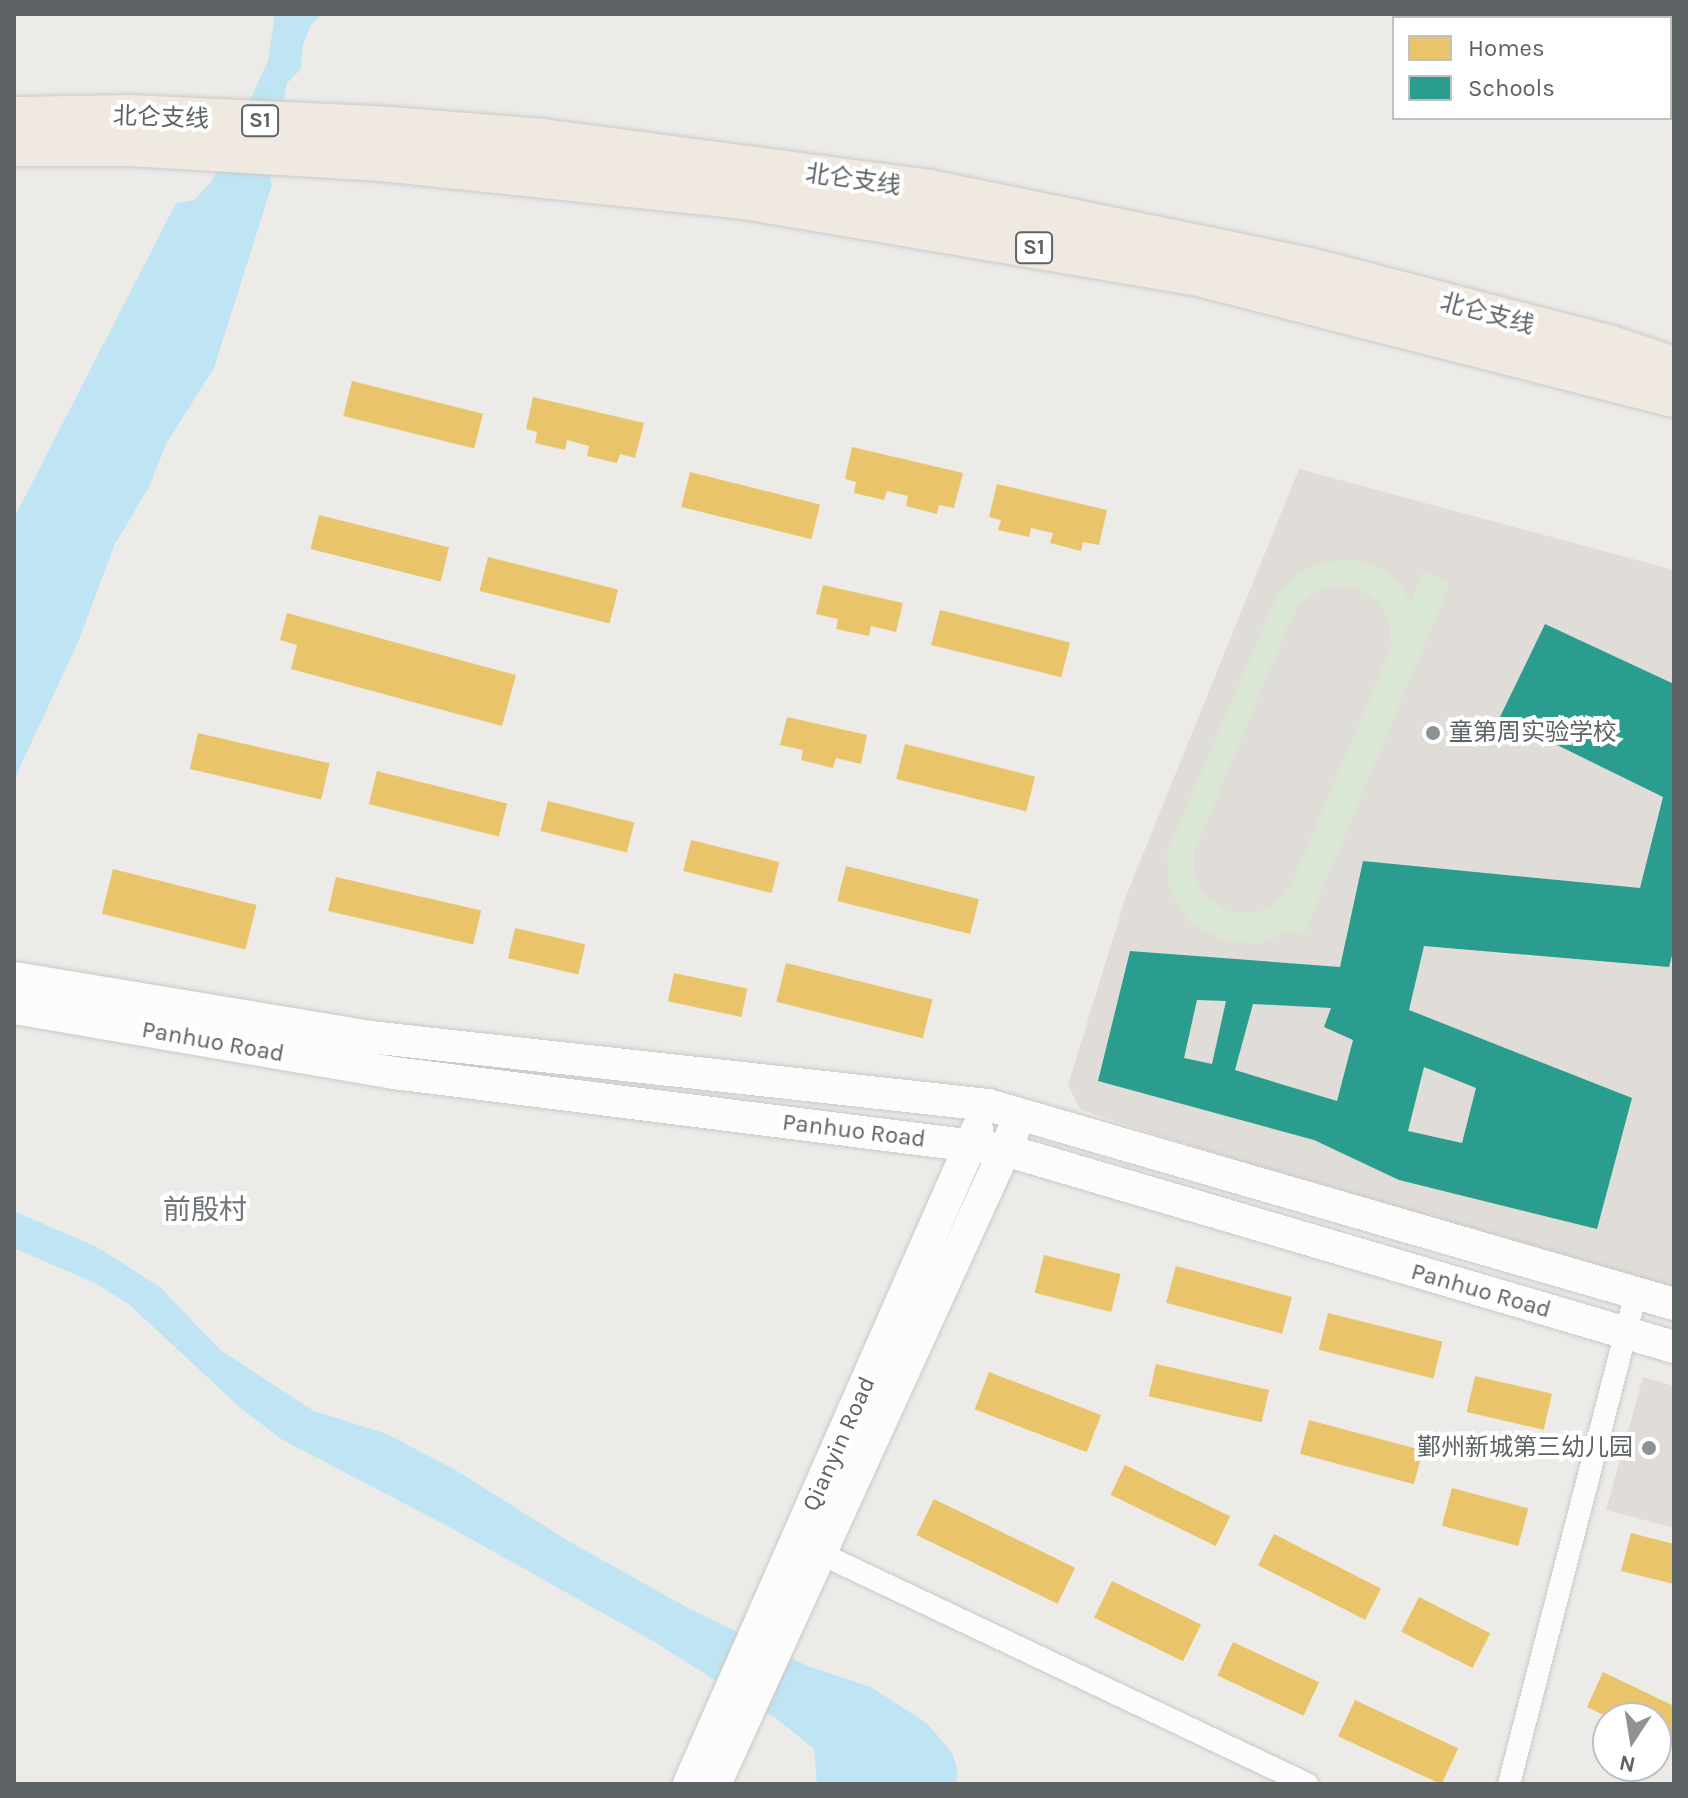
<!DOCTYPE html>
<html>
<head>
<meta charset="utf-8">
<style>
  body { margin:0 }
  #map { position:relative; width:1688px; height:1798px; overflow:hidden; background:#edebe8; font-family:Karla,"Noto Sans SC",sans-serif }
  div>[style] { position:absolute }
  .education>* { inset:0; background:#e0ddd8 }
  .green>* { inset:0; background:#d9e7d4 }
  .water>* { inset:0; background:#bfe5f4 }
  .homes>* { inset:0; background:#e9c46a; transform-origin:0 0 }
  .schools>* { inset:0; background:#2a9d8f }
  .roads { filter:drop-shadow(0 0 2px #c9c9c8) drop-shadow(0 0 2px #c9c9c8) }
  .street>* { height:22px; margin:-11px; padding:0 11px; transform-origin:11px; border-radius:11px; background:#fcfcfc }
  .secondary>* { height:32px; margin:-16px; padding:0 16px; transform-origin:16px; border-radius:16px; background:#fcfcfc }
  .highway>* { height:40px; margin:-20px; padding:0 20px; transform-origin:20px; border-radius:20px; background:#efe9e2 }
  .dots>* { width:22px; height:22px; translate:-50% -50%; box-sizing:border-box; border:4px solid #fff; border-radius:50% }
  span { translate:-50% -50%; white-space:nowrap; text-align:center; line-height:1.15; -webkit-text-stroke:8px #fff; paint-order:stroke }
  .shield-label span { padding:2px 6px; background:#fff; border:2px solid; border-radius:6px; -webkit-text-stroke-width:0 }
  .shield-label { font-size:22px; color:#5d6265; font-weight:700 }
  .street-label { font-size:24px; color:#5d6265 }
  .poi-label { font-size:24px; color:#5d6265 }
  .left { translate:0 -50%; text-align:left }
  .right { translate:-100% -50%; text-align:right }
  .quarter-label { font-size:28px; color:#6e7477 }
  .frame { position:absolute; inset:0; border:16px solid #5d6265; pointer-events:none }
  .legend { position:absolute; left:1392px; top:16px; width:280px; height:104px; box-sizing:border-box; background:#fff; border:2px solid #bec0c1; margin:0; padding:10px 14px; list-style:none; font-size:24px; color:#5d6265 }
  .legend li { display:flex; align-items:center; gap:16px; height:40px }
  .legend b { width:40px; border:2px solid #bec0c1 }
  .north { position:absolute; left:1592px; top:1702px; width:80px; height:80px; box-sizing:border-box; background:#fff; border:2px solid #bec0c1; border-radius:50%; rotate:192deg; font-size:22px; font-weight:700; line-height:32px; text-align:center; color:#5d6265 }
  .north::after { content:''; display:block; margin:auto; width:28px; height:36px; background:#8f9293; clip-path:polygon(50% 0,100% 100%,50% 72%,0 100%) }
</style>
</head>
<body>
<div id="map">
  <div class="education">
    <i style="clip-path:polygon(1299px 469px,1674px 570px,1674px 1287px,1343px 1195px,1114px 1121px,1080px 1109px,1068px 1085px,1126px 896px)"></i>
    <i style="clip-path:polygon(1643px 1377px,1674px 1386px,1674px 1528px,1606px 1510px)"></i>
  </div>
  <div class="green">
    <i style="clip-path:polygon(evenodd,1343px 560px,1365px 562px,1381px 569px,1396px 580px,1411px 602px,1424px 572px,1450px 583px,1303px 935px,1290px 930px,1262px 943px,1228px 942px,1192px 924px,1179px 908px,1169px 887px,1167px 852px,1278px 593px,1298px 574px,1319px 563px,1343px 560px,1344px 585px,1363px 591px,1378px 601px,1388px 617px,1392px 646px,1289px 890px,1270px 908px,1256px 913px,1229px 912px,1209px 899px,1200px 889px,1195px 876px,1194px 852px,1291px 618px,1302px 602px,1322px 588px,1344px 585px)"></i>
  </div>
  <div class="water">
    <i style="clip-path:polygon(275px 14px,323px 14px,311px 25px,303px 44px,301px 69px,287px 83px,270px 176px,272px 185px,214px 368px,166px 444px,150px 485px,114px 546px,79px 640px,14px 780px,14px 518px,176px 203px,194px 200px,212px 181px,268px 61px)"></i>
    <i style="clip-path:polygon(14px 1211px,97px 1247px,160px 1287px,220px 1350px,314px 1411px,387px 1434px,457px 1471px,570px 1542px,690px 1609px,808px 1666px,871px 1687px,928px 1724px,952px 1753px,958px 1771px,956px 1784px,817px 1784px,814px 1749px,780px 1721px,656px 1643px,455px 1530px,281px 1439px,237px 1405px,131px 1306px,95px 1283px,14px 1248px)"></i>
  </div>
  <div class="homes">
    <i style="left:352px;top:381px;width:135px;height:36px;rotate:14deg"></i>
    <i style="clip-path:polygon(533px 397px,644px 423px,635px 458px,620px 454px,617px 463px,587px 456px,589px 446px,567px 440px,565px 450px,535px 443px,537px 432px,526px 429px)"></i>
    <i style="clip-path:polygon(852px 447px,963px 473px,954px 508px,939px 505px,937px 514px,906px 506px,908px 496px,887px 491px,884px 500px,854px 493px,856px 482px,845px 479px)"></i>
    <i style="left:690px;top:472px;width:134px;height:36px;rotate:14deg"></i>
    <i style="clip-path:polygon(997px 484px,1107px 510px,1099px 545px,1083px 542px,1081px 551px,1050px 543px,1053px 533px,1031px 528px,1029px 537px,998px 530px,1001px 520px,989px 517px)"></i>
    <i style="left:319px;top:515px;width:134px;height:35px;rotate:14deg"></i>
    <i style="left:488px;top:557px;width:134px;height:35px;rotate:14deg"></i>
    <i style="clip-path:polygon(823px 585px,903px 603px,896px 632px,871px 626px,869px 636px,836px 629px,838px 619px,816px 614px)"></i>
    <i style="left:940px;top:610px;width:134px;height:36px;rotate:14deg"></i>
    <i style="clip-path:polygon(287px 613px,516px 675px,502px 726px,291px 669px,297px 645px,280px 640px)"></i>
    <i style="clip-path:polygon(787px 717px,867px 735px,861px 764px,836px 758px,833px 768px,801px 760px,803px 750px,780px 745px)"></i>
    <i style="left:198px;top:733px;width:135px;height:37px;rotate:13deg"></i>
    <i style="left:905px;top:744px;width:134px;height:36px;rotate:14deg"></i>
    <i style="left:377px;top:771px;width:134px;height:34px;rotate:14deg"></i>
    <i style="left:548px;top:801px;width:89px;height:31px;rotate:14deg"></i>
    <i style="left:691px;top:840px;width:91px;height:32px;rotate:14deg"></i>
    <i style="left:846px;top:866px;width:137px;height:36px;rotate:14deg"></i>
    <i style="left:113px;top:869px;width:148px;height:46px;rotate:14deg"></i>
    <i style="left:336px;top:877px;width:149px;height:35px;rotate:13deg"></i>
    <i style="left:515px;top:928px;width:72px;height:31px;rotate:13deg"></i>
    <i style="left:786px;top:963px;width:151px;height:40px;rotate:14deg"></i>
    <i style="left:674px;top:973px;width:75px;height:29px;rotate:12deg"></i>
    <i style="left:1044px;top:1255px;width:79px;height:39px;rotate:14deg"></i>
    <i style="left:1176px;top:1266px;width:120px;height:38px;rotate:15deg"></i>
    <i style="left:1328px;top:1313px;width:118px;height:38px;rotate:14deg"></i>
    <i style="left:1156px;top:1364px;width:116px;height:33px;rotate:13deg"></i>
    <i style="left:989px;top:1372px;width:120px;height:40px;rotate:21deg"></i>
    <i style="left:1475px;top:1376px;width:79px;height:37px;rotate:13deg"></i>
    <i style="left:1309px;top:1420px;width:118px;height:35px;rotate:15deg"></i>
    <i style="left:1125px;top:1465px;width:117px;height:33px;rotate:26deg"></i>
    <i style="left:1452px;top:1488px;width:79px;height:39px;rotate:15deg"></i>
    <i style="left:934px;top:1499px;width:157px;height:40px;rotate:26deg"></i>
    <i style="clip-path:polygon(1631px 1533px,1674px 1544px,1674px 1584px,1621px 1571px)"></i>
    <i style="left:1274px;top:1534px;width:120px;height:35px;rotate:27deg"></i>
    <i style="left:1112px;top:1581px;width:99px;height:41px;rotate:26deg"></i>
    <i style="left:1419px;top:1597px;width:80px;height:39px;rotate:27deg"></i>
    <i style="left:1233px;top:1642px;width:95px;height:37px;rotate:25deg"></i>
    <i style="clip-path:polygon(1603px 1672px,1674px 1706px,1674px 1748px,1656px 1740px,1656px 1718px,1610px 1718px,1587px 1707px)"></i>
    <i style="left:1355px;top:1700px;width:114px;height:40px;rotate:25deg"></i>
  </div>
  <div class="schools">
    <i style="clip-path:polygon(evenodd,1545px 624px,1674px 684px,1674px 948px,1669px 967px,1424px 946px,1409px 1010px,1632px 1098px,1597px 1229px,1399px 1180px,1314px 1140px,1098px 1081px,1130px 951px,1340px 967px,1363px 861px,1640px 888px,1663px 797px,1500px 717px,1545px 624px,1197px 1000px,1226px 1001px,1212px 1064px,1184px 1058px,1197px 1000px,1545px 624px,1253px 1004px,1331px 1008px,1324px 1027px,1353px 1040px,1337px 1101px,1235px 1070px,1253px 1004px,1545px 624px,1424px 1067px,1476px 1088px,1462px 1143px,1408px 1131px,1424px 1067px)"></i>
  </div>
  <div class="roads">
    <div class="street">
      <i style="left:809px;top:1548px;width:551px;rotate:25.36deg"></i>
      <i style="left:1509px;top:1784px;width:507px;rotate:-75.5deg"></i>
    </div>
    <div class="secondary">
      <i style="left:1499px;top:14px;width:16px;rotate:15deg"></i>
      <i style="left:1626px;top:18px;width:5px;rotate:-53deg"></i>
      <i style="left:1670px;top:60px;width:4px;rotate:14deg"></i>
      <i style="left:14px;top:978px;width:361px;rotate:9.4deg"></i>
      <i style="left:370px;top:1037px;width:622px;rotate:6.28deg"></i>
      <i style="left:988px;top:1105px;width:714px;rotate:16.18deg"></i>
      <i style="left:14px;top:1008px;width:386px;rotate:9.7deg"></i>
      <i style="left:394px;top:1073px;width:616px;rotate:7.18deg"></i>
      <i style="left:1005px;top:1150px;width:697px;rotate:16.41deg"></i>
      <i style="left:689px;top:1784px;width:715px;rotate:-66.23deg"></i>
      <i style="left:715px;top:1784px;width:717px;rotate:-65.44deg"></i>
    </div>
    <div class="highway">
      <i style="left:14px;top:117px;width:116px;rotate:-1deg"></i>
      <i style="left:130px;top:115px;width:261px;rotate:2.6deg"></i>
      <i style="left:391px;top:127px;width:152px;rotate:4.5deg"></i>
      <i style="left:543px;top:139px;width:390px;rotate:7.5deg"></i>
      <i style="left:930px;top:190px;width:388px;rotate:11.6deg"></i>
      <i style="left:1310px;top:268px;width:311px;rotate:14.5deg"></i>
      <i style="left:1611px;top:346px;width:66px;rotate:18.4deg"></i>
      <i style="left:14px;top:146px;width:115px"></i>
      <i style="left:129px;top:146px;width:253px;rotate:3.4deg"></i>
      <i style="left:382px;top:161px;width:370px;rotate:6deg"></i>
      <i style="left:750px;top:200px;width:459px;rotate:9.6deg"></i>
      <i style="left:1203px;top:277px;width:486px;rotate:14.3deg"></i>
    </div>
  </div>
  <div class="dots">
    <i style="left:1433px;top:733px;background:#8f9293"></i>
    <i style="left:1649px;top:1448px;background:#8f9293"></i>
  </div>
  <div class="shield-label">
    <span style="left:260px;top:121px">S1</span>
    <span style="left:1034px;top:248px">S1</span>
  </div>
  <div class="street-label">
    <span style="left:161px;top:118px;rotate:2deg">北仑支线</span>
    <span style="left:853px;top:180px;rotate:8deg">北仑支线</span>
    <span style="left:1487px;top:314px;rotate:15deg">北仑支线</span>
    <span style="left:213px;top:1042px;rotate:10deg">Panhuo Road</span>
    <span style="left:854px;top:1131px;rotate:7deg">Panhuo Road</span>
    <span style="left:1481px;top:1291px;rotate:16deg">Panhuo Road</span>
    <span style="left:839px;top:1444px;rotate:-66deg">Qianyin Road</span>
  </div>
  <div class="poi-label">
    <span class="left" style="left:1449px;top:733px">童第周实验学校</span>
    <span class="right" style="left:1633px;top:1448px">鄞州新城第三幼儿园</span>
  </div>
  <div class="quarter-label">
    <span style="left:205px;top:1210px">前殷村</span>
  </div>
  <div class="frame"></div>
  <ul class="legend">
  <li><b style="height:22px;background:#e9c46a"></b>Homes</li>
  <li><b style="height:22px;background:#2a9d8f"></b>Schools</li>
  </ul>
  <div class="north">N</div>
</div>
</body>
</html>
